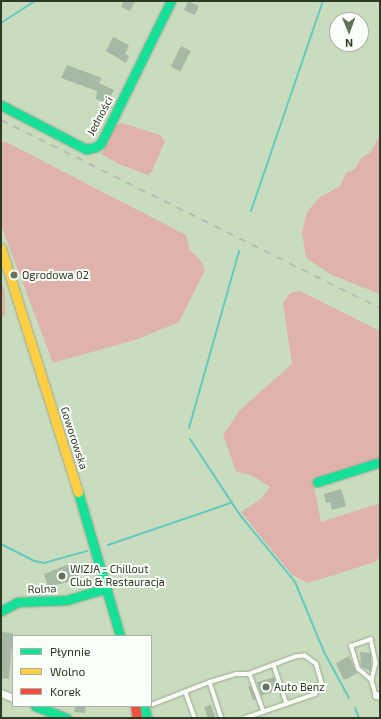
<!DOCTYPE html>
<html>
<head>
<meta charset="utf-8">
<style>
  body { margin:0 }
  #map { position:relative; width:381px; height:719px; overflow:hidden; background:#cadcbe; font-family:"Exo 2",sans-serif }
  div>[style] { position:absolute }
  .green>* { inset:0; background:#dfb3ab }
  .stream>* { height:2px; margin:-1px; padding:0 1px; transform-origin:1px; border-radius:1px; background:#64cabf }
  .building>* { inset:0; background:#a6b9a4; transform-origin:0 0 }
  .roads { filter:drop-shadow(0 0 1px #9ba891) drop-shadow(0 0 1px #9ba891) }
  .lane>* { height:3.5px; margin:-1.75px; padding:0 1.75px; transform-origin:1.75px; border-radius:1.75px; background:#f7faf5 }
  .street>* { height:7px; margin:-3.5px; padding:0 3.5px; transform-origin:3.5px; border-radius:3.5px; background:#f7faf5 }
  .fast>* { height:9px; margin:-4.5px; padding:0 4.5px; transform-origin:4.5px; border-radius:4.5px; background:#16e098 }
  .slow>* { height:9px; margin:-4.5px; padding:0 4.5px; transform-origin:4.5px; border-radius:4.5px; background:#ffcf43 }
  .jam>* { height:9px; margin:-4.5px; padding:0 4.5px; transform-origin:4.5px; border-radius:4.5px; background:#f24e42 }
  .rail>* { height:2px; margin-top:-1px; transform-origin:0; background:repeating-linear-gradient(90deg,#b9bdb6 0 7px,transparent 0 14px) }
  .dots>* { width:11px; height:11px; translate:-50% -50%; box-sizing:border-box; border:2px solid #fbfff9; border-radius:50% }
  span { translate:-50% -50%; white-space:nowrap; text-align:center; line-height:1.15; -webkit-text-stroke:4px #fbfff9; paint-order:stroke }
  .street-label { font-size:11px; color:#2d3a24 }
  .poi-label { font-size:11px; color:#2d3a24 }
  .left { translate:0 -50%; text-align:left }
  .frame { position:absolute; inset:0; border:2px solid #2d3a24; pointer-events:none }
  .legend { position:absolute; left:12px; top:635px; width:140px; height:72px; box-sizing:border-box; background:#fbfff9; border:1px solid #a9b0a4; margin:0; padding:5px 7px; list-style:none; font-size:12px; color:#2d3a24 }
  .legend li { display:flex; align-items:center; gap:8px; height:20px }
  .legend b { width:20px; border:1px solid #a9b0a4 }
  .north { position:absolute; left:329px; top:12px; width:40px; height:40px; box-sizing:border-box; background:#fbfff9; border:1px solid #a9b0a4; border-radius:50%; rotate:179deg; font-size:11px; font-weight:700; line-height:16px; text-align:center; color:#2d3a24 }
  .north::after { content:''; display:block; margin:auto; width:14px; height:18px; background:#64735a; clip-path:polygon(50% 0,100% 100%,50% 72%,0 100%) }
</style>
</head>
<body>
<div id="map">
  <div class="green">
    <i style="clip-path:polygon(122px 123px,160px 135px,165px 141px,152px 171px,148px 175px,121px 165px,101px 154px,114px 126px)"></i>
    <i style="clip-path:polygon(380px 135px,380px 294px,332px 275px,306px 258px,302px 232px,307px 212px,319px 198px,340px 186px,346px 173px,355px 169px,361px 158px,370px 153px)"></i>
    <i style="clip-path:polygon(4px 141px,186px 235px,190px 250px,201px 261px,205px 270px,179px 322px,138px 339px,53px 363px,1px 225px,1px 143px)"></i>
    <i style="clip-path:polygon(1px 280px,5px 292px,5px 314px,1px 320px)"></i>
    <i style="clip-path:polygon(300px 291px,380px 331px,380px 459px,313px 480px,321px 522px,380px 503px,380px 557px,375px 562px,308px 583px,292px 575px,241px 512px,261px 499px,270px 487px,253px 476px,236px 471px,223px 435px,240px 410px,292px 364px,283px 303px,290px 293px)"></i>
  </div>
  <div class="stream">
    <i style="left:1px;top:23px;width:40px;rotate:-32.9deg"></i>
    <i style="left:251px;top:211px;width:222px;rotate:-71.1deg"></i>
    <i style="left:189px;top:428px;width:184px;rotate:-74.2deg"></i>
    <i style="left:190px;top:439px;width:91px;rotate:56.7deg"></i>
    <i style="left:240px;top:515px;width:87px;rotate:50.6deg"></i>
    <i style="left:295px;top:582px;width:76px;rotate:67.5deg"></i>
    <i style="left:324px;top:652px;width:52px;rotate:61.5deg"></i>
    <i style="left:1px;top:544px;width:38px;rotate:27deg"></i>
    <i style="left:35px;top:561px;width:9px;rotate:13deg"></i>
    <i style="left:44px;top:563px;width:45px;rotate:-15.6deg"></i>
    <i style="left:108px;top:545px;width:130px;rotate:-18.9deg"></i>
    <i style="left:355px;top:708px;width:11px;rotate:68deg"></i>
  </div>
  <div class="building">
    <i style="clip-path:polygon(124px 1px,135px 1px,130px 11px,121px 7px)"></i>
    <i style="left:188px;top:1px;width:12px;height:10px;rotate:24deg"></i>
    <i style="clip-path:polygon(113px 37px,129px 45px,125px 54px,129px 56px,126px 63px,106px 51px)"></i>
    <i style="left:181px;top:46px;width:11px;height:23px;rotate:27deg"></i>
    <i style="clip-path:polygon(67px 65px,102px 78px,99px 83px,114px 90px,109px 99px,103px 102px,96px 99px,97px 91px,61px 78px)"></i>
    <i style="clip-path:polygon(341px 489px,346px 506px,332px 510px,330px 502px,326px 503px,324px 494px)"></i>
    <i style="clip-path:polygon(74px 562px,79px 579px,48px 587px,44px 574px)"></i>
    <i style="left:1px;top:632px;width:12px;height:46px;rotate:5deg"></i>
    <i style="clip-path:polygon(360px 652px,371px 653px,371px 671px,361px 667px)"></i>
    <i style="clip-path:polygon(349px 656px,357px 673px,347px 679px,343px 679px,336px 663px)"></i>
    <i style="left:274px;top:677px;width:14px;height:18px;rotate:73deg"></i>
    <i style="left:251px;top:686px;width:14px;height:3px;rotate:69deg"></i>
    <i style="clip-path:polygon(211px 705px,215px 718px,208px 718px,204px 707px)"></i>
    <i style="clip-path:polygon(75px 706px,86px 706px,85px 713px,74px 712px)"></i>
  </div>
  <div class="roads">
    <div class="lane">
      <i style="left:274px;top:665px;width:41px;rotate:71.6deg"></i>
      <i style="left:372px;top:681px;width:18px;rotate:-139deg"></i>
      <i style="left:358px;top:669px;width:24px;rotate:-107deg"></i>
      <i style="left:351px;top:646px;width:21px;rotate:-19deg"></i>
      <i style="left:371px;top:639px;width:25px;rotate:78deg"></i>
      <i style="left:376px;top:663px;width:18px;rotate:103deg"></i>
      <i style="left:372px;top:681px;width:15px;rotate:74deg"></i>
      <i style="left:210px;top:682px;width:38px;rotate:72deg"></i>
      <i style="left:186px;top:693px;width:27px;rotate:70deg"></i>
      <i style="left:146px;top:707px;width:69px;rotate:-21.3deg"></i>
      <i style="left:210px;top:682px;width:27px;rotate:-17deg"></i>
      <i style="left:236px;top:674px;width:14px"></i>
      <i style="left:250px;top:674px;width:40px;rotate:69.8deg"></i>
      <i style="left:245px;top:718px;width:74px;rotate:-18.9deg"></i>
      <i style="left:315px;top:694px;width:11px;rotate:-52deg"></i>
      <i style="left:322px;top:685px;width:22px;rotate:-106deg"></i>
      <i style="left:316px;top:664px;width:14px;rotate:-144deg"></i>
      <i style="left:305px;top:656px;width:10px;rotate:174deg"></i>
      <i style="left:295px;top:657px;width:48px;rotate:159.3deg"></i>
    </div>
    <div class="street">
      <i style="left:1px;top:693px;width:13px;rotate:23deg"></i>
      <i style="left:376px;top:695px;width:4px;rotate:14deg"></i>
    </div>
    <div class="fast">
      <i style="left:1px;top:105px;width:96px;rotate:27.4deg"></i>
      <i style="left:86px;top:149px;width:10px;rotate:-11deg"></i>
      <i style="left:96px;top:147px;width:6px;rotate:-39deg"></i>
      <i style="left:101px;top:143px;width:158px;rotate:-63.8deg"></i>
      <i style="left:317px;top:482px;width:66px;rotate:-17.6deg"></i>
      <i style="left:78px;top:492px;width:150px;rotate:73.7deg"></i>
      <i style="left:1px;top:611px;width:19px;rotate:-28deg"></i>
      <i style="left:18px;top:602px;width:49px;rotate:-2.3deg"></i>
      <i style="left:67px;top:600px;width:42px;rotate:-16.7deg"></i>
      <i style="left:35px;top:706px;width:34px;rotate:21deg"></i>
      <i style="left:144px;top:706px;width:12px;rotate:76deg"></i>
    </div>
    <div class="slow">
      <i style="left:1px;top:248px;width:256px;rotate:72.5deg"></i>
    </div>
    <div class="jam">
      <i style="left:135px;top:706px;width:12px;rotate:81deg"></i>
    </div>
  </div>
  <div class="rail">
    <i style="left:1px;top:120px;width:423px;rotate:26.4deg"></i>
  </div>
  <div class="dots">
    <i style="left:14px;top:275px;background:#64735a"></i>
    <i style="left:62px;top:576px;background:#64735a"></i>
    <i style="left:266px;top:687px;background:#64735a"></i>
  </div>
  <div class="street-label">
    <span style="left:100px;top:116px;rotate:-62deg">Jedności</span>
    <span style="left:74px;top:438px;rotate:72deg">Goworowska</span>
    <span style="left:42px;top:589px;rotate:-2deg">Rolna</span>
  </div>
  <div class="poi-label">
    <span class="left" style="left:22px;top:275px">Ogrodowa 02</span>
    <span class="left" style="left:70px;top:576px">WIZJA - Chillout<br>Club &amp; Restauracja</span>
    <span class="left" style="left:274px;top:687px">Auto Benz</span>
  </div>
  <div class="frame"></div>
  <ul class="legend">
  <li><b style="height:5px;background:#16e098"></b>Płynnie</li>
  <li><b style="height:5px;background:#ffcf43"></b>Wolno</li>
  <li><b style="height:5px;background:#f24e42"></b>Korek</li>
  </ul>
  <div class="north">N</div>
</div>
</body>
</html>
